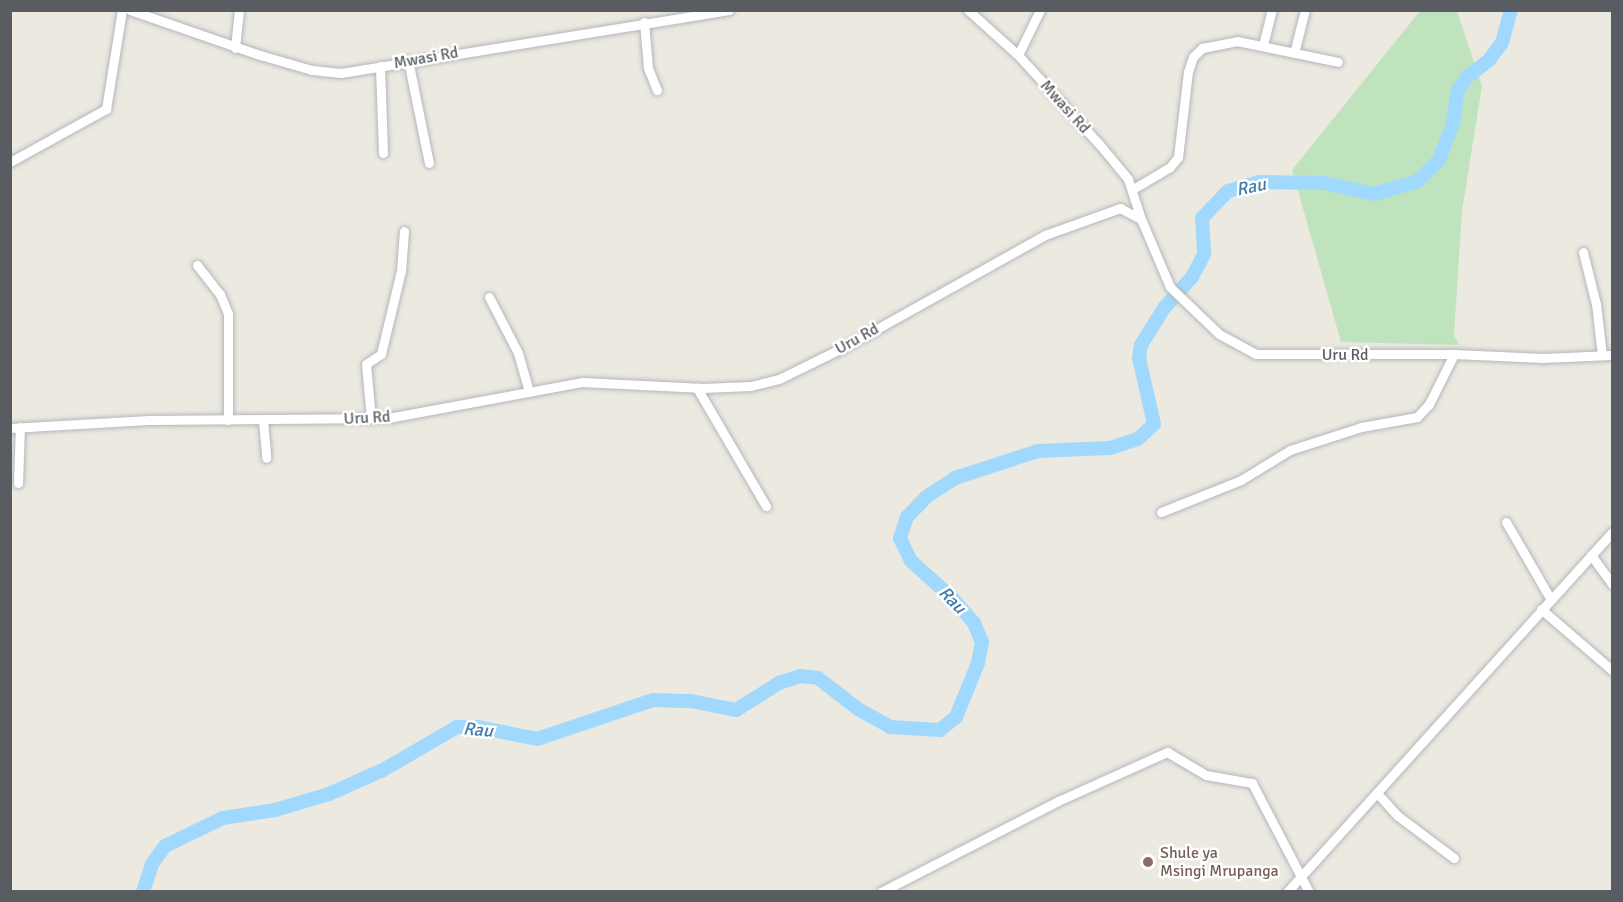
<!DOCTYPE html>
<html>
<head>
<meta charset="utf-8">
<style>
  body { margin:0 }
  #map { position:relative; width:1623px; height:902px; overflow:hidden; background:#ece9e1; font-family:Signika,sans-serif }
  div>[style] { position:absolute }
  .green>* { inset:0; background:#bfe4bd }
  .river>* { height:14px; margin:-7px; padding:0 7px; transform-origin:7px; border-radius:7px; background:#a0d9fd }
  .roads { filter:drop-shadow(0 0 2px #b3b7bb) drop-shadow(0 0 2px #b3b7bb) }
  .minor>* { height:9px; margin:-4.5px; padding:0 4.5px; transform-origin:4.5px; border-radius:4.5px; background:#fff }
  .dots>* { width:16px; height:16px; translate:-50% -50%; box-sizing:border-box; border:3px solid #fff; border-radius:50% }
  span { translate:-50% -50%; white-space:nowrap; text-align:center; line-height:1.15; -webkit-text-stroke:5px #fff; paint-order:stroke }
  .street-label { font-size:16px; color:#595d61 }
  .education-label { font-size:16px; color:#785e54 }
  .left { translate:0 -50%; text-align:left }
  .water-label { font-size:18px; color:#3f7aae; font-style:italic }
  .frame { position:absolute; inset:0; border:12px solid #595d61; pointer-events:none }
</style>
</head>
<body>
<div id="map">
  <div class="green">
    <i style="clip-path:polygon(1420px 11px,1457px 11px,1482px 86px,1462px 211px,1454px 335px,1459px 345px,1341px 342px,1292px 170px)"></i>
  </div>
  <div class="river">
    <i style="left:143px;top:892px;width:29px;rotate:-72deg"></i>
    <i style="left:152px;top:864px;width:22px;rotate:-54deg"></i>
    <i style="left:165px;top:846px;width:64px;rotate:-25.8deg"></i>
    <i style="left:223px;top:818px;width:53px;rotate:-8.7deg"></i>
    <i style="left:275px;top:810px;width:56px;rotate:-16.5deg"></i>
    <i style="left:329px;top:794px;width:59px;rotate:-24deg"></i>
    <i style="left:383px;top:770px;width:86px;rotate:-30.2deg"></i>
    <i style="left:457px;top:727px;width:21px"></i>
    <i style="left:478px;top:727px;width:60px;rotate:11.5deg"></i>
    <i style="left:537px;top:739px;width:122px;rotate:-18.6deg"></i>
    <i style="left:653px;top:700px;width:38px;rotate:2deg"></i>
    <i style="left:691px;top:701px;width:46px;rotate:11.3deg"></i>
    <i style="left:736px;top:710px;width:51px;rotate:-32.1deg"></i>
    <i style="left:779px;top:683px;width:22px;rotate:-18deg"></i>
    <i style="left:800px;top:676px;width:18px;rotate:6deg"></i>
    <i style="left:818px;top:678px;width:51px;rotate:37.8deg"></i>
    <i style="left:858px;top:709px;width:37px;rotate:29deg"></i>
    <i style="left:890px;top:727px;width:50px;rotate:3.4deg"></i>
    <i style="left:940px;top:730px;width:21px;rotate:-39deg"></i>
    <i style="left:956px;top:717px;width:58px;rotate:-67.8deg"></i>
    <i style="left:978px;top:663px;width:21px;rotate:-79deg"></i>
    <i style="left:982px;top:642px;width:21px;rotate:-113deg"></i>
    <i style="left:974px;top:623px;width:35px;rotate:-131deg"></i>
    <i style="left:951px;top:597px;width:54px;rotate:-138deg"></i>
    <i style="left:911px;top:561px;width:25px;rotate:-116deg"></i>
    <i style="left:900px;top:538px;width:22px;rotate:-72deg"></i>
    <i style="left:907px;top:517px;width:28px;rotate:-46deg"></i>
    <i style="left:926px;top:497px;width:35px;rotate:-33deg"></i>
    <i style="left:955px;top:478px;width:87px;rotate:-18deg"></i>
    <i style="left:1038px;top:451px;width:72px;rotate:-2.4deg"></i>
    <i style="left:1110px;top:448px;width:29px;rotate:-18deg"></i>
    <i style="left:1138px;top:439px;width:22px;rotate:-43deg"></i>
    <i style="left:1154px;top:424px;width:68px;rotate:-102.8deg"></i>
    <i style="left:1139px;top:358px;width:13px;rotate:-81deg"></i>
    <i style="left:1141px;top:345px;width:44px;rotate:-58.1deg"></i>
    <i style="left:1164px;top:308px;width:42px;rotate:-47.9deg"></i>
    <i style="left:1192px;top:277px;width:26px;rotate:-62deg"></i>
    <i style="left:1204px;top:254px;width:36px;rotate:-93deg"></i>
    <i style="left:1202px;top:218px;width:37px;rotate:-46deg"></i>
    <i style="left:1228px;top:191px;width:32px;rotate:-16deg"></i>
    <i style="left:1259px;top:182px;width:65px;rotate:0.9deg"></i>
    <i style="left:1324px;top:183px;width:51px;rotate:12.4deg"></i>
    <i style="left:1374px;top:194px;width:46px;rotate:-16.5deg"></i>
    <i style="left:1418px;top:181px;width:30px;rotate:-45deg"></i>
    <i style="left:1439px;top:160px;width:39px;rotate:-69deg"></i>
    <i style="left:1453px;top:124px;width:34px;rotate:-82deg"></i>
    <i style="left:1458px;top:90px;width:14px;rotate:-56deg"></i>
    <i style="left:1466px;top:78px;width:29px;rotate:-38deg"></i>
    <i style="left:1489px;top:60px;width:21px;rotate:-53deg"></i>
    <i style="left:1502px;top:43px;width:34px;rotate:-75deg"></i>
  </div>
  <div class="roads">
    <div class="minor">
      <i style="left:130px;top:10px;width:138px;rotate:19.1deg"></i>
      <i style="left:260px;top:55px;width:54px;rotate:16.1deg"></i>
      <i style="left:312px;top:70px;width:29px;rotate:6deg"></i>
      <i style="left:341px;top:73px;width:393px;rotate:-9.2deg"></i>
      <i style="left:968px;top:10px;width:67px;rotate:42deg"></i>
      <i style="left:1018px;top:55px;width:122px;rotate:47.7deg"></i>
      <i style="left:1100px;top:145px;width:44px;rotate:50.5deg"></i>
      <i style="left:1128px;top:179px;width:39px;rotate:72deg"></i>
      <i style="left:644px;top:22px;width:46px;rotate:85deg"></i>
      <i style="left:648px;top:68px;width:24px;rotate:68deg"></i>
      <i style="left:1263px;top:45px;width:36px;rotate:-76deg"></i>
      <i style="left:235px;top:48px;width:38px;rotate:-84deg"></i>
      <i style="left:1294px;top:53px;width:44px;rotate:-75.7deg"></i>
      <i style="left:1018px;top:55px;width:50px;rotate:-63.9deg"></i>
      <i style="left:408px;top:60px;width:105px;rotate:78.5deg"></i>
      <i style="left:380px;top:66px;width:87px;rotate:88deg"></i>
      <i style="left:10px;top:162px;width:110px;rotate:-28.9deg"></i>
      <i style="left:106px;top:109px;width:100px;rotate:-80.8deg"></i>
      <i style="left:1133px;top:189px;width:43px;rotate:-30.7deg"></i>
      <i style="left:1170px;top:167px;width:13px;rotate:-51deg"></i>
      <i style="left:1178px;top:157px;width:86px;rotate:-83.3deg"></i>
      <i style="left:1188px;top:72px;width:16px;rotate:-72deg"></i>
      <i style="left:1193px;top:57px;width:13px;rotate:-45deg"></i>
      <i style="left:1202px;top:48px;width:36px;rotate:-11deg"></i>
      <i style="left:1237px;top:41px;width:103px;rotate:11.7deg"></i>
      <i style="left:1583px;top:252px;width:54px;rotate:76deg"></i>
      <i style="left:1596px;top:304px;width:51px;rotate:83.3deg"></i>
      <i style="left:197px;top:265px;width:37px;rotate:52deg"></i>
      <i style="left:220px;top:294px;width:22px;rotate:68deg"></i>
      <i style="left:228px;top:314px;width:106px;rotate:90deg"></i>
      <i style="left:489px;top:297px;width:63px;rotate:62.6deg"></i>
      <i style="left:518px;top:353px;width:40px;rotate:74deg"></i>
      <i style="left:697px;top:388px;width:137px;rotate:59.7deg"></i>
      <i style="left:371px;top:418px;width:54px;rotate:-95.3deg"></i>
      <i style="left:366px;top:364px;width:18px;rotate:-34deg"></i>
      <i style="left:381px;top:354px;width:85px;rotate:-76.5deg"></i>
      <i style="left:401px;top:271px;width:40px;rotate:-85.7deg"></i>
      <i style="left:263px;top:420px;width:38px;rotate:85deg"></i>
      <i style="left:10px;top:428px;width:139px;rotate:-3.3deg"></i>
      <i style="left:149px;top:420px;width:239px;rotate:-0.5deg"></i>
      <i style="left:388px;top:418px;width:197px;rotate:-10.5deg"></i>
      <i style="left:582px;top:382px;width:121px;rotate:2.8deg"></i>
      <i style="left:703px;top:388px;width:48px;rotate:-2.4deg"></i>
      <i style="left:751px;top:386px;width:29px;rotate:-14deg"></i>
      <i style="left:779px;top:379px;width:79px;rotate:-26.2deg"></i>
      <i style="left:850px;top:344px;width:223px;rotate:-29.2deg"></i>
      <i style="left:1045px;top:235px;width:80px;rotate:-19.8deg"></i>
      <i style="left:1120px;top:208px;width:24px;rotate:28deg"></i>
      <i style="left:1141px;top:219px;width:74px;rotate:66.9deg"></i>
      <i style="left:1170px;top:287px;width:68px;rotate:43.8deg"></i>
      <i style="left:1219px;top:334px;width:42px;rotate:28.4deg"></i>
      <i style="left:1256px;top:354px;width:198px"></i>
      <i style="left:1454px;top:354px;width:89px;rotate:2.6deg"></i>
      <i style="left:1543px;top:358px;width:69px;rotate:-2.5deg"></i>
      <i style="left:18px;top:483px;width:56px;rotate:-88deg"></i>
      <i style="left:1161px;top:512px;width:86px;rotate:-21.8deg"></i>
      <i style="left:1241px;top:480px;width:57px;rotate:-31.5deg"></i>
      <i style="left:1290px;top:450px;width:75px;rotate:-17.9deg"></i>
      <i style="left:1361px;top:427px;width:57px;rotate:-10.1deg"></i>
      <i style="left:1417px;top:417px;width:18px;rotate:-47deg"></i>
      <i style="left:1429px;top:404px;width:56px;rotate:-63.4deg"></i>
      <i style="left:1506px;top:522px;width:88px;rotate:59.9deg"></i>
      <i style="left:1591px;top:555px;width:36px;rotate:54deg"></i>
      <i style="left:1541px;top:609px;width:94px;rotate:40.7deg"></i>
      <i style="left:1377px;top:793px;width:31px;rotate:48deg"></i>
      <i style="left:1398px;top:816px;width:70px;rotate:36.9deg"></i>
      <i style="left:881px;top:892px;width:199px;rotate:-27.2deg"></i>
      <i style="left:1058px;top:801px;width:120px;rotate:-24.2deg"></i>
      <i style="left:1167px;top:752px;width:45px;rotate:30.5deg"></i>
      <i style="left:1206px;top:775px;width:47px;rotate:9.9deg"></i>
      <i style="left:1252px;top:783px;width:123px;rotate:62.4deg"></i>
      <i style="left:1287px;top:892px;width:485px;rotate:-47.9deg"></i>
    </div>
  </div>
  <div class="dots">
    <i style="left:1148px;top:862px;background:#8d6e63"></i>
  </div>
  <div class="street-label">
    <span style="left:426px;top:58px;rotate:-10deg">Mwasi Rd</span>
    <span style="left:1065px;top:107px;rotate:48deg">Mwasi Rd</span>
    <span style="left:857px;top:339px;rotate:-29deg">Uru Rd</span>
    <span style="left:1345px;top:355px">Uru Rd</span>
    <span style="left:367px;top:418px;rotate:-3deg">Uru Rd</span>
  </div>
  <div class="education-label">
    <span class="left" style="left:1160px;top:862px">Shule ya<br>Msingi Mrupanga</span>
  </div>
  <div class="water-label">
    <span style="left:1251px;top:187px;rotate:-11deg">Rau</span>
    <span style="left:952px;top:600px;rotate:46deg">Rau</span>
    <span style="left:478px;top:730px;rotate:5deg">Rau</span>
  </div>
  <div class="frame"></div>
</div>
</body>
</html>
